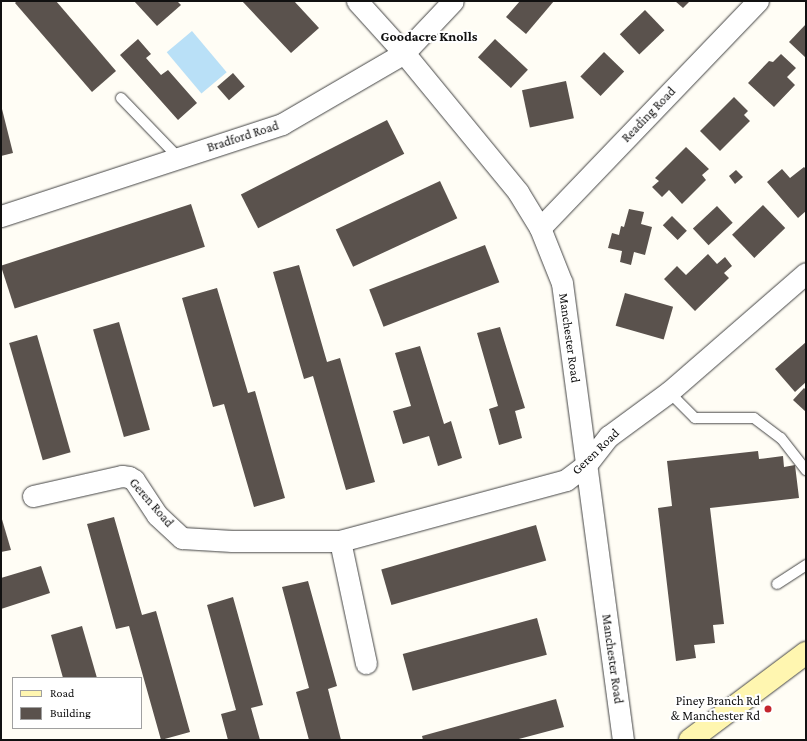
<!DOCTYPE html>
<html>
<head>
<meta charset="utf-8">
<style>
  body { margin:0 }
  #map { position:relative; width:807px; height:741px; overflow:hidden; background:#fffdf5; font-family:"Crimson Pro",serif }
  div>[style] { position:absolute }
  .water>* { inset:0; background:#b9e0f7; transform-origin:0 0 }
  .building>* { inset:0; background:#5a524d; transform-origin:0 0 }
  .roads { filter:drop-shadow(0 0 1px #444) drop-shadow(0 0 1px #444) }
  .lane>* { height:10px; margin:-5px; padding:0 5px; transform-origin:5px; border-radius:5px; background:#fff }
  .street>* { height:21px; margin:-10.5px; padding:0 10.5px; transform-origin:10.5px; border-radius:10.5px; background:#fff }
  .secondary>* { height:22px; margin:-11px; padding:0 11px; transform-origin:11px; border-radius:11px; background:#fff6b0 }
  .dots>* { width:11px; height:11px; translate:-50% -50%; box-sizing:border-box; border:2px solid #fff; border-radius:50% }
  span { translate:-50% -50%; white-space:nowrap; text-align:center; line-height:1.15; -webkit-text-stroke:4px #fff; paint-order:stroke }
  .street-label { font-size:13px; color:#111 }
  .poi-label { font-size:13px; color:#111 }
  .right { translate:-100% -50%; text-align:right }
  .neighbourhood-label { font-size:14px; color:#111; font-weight:700 }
  .frame { position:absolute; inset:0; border:2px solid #111; pointer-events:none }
  .legend { position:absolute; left:12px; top:677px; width:130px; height:52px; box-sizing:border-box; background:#fff; border:1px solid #a0a0a0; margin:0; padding:5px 7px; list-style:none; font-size:12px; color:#111 }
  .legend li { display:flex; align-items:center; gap:8px; height:20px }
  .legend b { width:20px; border:1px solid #a0a0a0 }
</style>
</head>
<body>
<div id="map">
  <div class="water">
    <i style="left:192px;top:31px;width:54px;height:33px;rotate:50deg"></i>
  </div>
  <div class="building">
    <i style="clip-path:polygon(17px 1px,56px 1px,116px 71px,92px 92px,15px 3px)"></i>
    <i style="clip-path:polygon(134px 1px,177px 1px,181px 5px,157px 26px)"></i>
    <i style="clip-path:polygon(242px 1px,294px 1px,319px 28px,291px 53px)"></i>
    <i style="clip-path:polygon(520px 1px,554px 1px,526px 34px,506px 17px)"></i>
    <i style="clip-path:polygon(675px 1px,690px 1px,683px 8px)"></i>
    <i style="left:645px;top:10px;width:28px;height:35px;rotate:46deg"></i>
    <i style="clip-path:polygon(806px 24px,806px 58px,789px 42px)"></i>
    <i style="clip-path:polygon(138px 39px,151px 54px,146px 58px,161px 75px,168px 70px,197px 103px,178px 120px,120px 55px)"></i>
    <i style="left:495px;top:39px;width:45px;height:25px;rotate:43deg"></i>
    <i style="left:604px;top:52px;width:28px;height:34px;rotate:44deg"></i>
    <i style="clip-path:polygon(781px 54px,796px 68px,787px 77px,795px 85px,774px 107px,748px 83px,769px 61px,773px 62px)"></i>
    <i style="left:233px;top:73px;width:18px;height:21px;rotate:49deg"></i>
    <i style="left:566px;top:81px;width:38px;height:45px;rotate:78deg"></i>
    <i style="clip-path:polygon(734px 97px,748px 111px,744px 115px,750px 121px,720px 151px,700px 131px)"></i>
    <i style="clip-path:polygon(2px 109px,13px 153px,1px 156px,1px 110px)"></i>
    <i style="left:387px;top:120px;width:38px;height:164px;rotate:63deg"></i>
    <i style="clip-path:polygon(686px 147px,709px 169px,702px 175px,706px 180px,682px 204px,669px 190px,662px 197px,652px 187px,659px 181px,655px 178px)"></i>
    <i style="clip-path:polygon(804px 167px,806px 169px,806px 211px,798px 218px,767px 182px,782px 169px,790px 178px)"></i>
    <i style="clip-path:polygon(736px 170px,743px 177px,735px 184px,729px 176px)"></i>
    <i style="left:440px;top:181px;width:41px;height:115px;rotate:65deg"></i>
    <i style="left:191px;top:204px;width:45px;height:200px;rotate:72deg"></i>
    <i style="left:763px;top:205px;width:32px;height:43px;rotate:46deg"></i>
    <i style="left:717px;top:206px;width:23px;height:33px;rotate:47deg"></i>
    <i style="clip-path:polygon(629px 209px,644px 212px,641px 224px,652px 227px,645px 255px,634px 252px,631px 265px,620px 262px,622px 251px,608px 248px,612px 233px,619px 235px,621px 226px,624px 227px)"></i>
    <i style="left:672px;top:216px;width:21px;height:13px;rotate:45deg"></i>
    <i style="left:485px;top:245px;width:40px;height:124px;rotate:69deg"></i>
    <i style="clip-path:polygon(708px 254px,717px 264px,725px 257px,732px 266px,724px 273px,729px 278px,695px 311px,664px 279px,677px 266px,686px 275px)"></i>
    <i style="clip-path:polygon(299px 265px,327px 362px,340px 358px,375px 482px,346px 490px,313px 376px,304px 379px,273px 272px)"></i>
    <i style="clip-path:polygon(217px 288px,248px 393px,255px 391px,285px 498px,254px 507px,224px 404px,213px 407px,182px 298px)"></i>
    <i style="left:625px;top:293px;width:50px;height:34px;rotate:16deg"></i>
    <i style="left:119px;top:322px;width:112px;height:27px;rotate:74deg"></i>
    <i style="clip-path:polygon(500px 327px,525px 408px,515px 411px,522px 438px,499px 445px,489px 409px,498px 406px,477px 333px)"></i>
    <i style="left:37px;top:335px;width:122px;height:29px;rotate:74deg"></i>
    <i style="clip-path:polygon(806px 342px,806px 382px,795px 392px,775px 369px)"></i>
    <i style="clip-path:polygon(420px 346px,444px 424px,451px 421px,462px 458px,438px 466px,429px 436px,403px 444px,393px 411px,411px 406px,395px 353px)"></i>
    <i style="clip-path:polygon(804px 388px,806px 390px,806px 412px,793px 400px)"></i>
    <i style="clip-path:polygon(758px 451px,759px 459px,783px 456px,784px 467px,795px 465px,799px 498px,710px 508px,724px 624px,713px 625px,715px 643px,694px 645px,696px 658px,676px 661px,658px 508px,672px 506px,667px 461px)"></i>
    <i style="clip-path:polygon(1px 516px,11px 550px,1px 552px)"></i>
    <i style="clip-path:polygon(114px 517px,142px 615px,156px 611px,190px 732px,161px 740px,129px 626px,116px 629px,87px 524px)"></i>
    <i style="left:536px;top:525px;width:37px;height:161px;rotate:74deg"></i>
    <i style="clip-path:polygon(41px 566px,50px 593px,1px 609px,1px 578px)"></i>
    <i style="clip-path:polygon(308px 581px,337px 686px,328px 689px,341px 740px,309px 740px,296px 692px,309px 688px,282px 587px)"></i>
    <i style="clip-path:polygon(233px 597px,263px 705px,251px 708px,260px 740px,228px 740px,221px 714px,236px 710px,207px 605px)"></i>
    <i style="left:537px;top:618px;width:38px;height:139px;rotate:75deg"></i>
    <i style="clip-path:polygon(82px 626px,97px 678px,63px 678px,51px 635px)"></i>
    <i style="clip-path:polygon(556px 699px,564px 727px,515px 740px,423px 740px,422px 736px)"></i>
  </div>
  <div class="roads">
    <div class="lane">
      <i style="left:121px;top:98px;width:83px;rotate:46deg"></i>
      <i style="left:669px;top:392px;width:37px;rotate:45deg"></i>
      <i style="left:695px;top:418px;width:59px"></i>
      <i style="left:754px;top:418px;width:34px;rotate:37deg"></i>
      <i style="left:781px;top:438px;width:41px;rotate:52deg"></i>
      <i style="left:777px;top:584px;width:35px;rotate:-33deg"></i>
    </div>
    <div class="street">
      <i style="left:357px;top:1px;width:70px;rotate:47.9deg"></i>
      <i style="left:404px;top:53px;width:180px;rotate:50.6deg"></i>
      <i style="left:518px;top:192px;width:42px;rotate:58.6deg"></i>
      <i style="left:540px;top:228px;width:59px;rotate:68.2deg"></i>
      <i style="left:562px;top:283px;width:461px;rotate:82.4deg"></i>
      <i style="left:1px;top:216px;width:296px;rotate:-18.1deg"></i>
      <i style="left:282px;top:124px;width:141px;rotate:-30.2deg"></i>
      <i style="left:404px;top:53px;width:71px;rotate:-46.7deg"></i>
      <i style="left:540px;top:228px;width:315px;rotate:-46.2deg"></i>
      <i style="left:33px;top:496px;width:91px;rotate:-12.7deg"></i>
      <i style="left:122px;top:476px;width:7px;rotate:8deg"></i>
      <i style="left:129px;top:477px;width:6px;rotate:31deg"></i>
      <i style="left:134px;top:480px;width:42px;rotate:56.7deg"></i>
      <i style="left:157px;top:515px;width:34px;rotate:43deg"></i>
      <i style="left:182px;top:538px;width:50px;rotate:3.4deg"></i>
      <i style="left:232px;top:541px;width:108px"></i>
      <i style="left:340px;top:541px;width:125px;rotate:78deg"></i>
      <i style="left:340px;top:541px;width:234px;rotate:-15.1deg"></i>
      <i style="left:566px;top:480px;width:25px;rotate:-37deg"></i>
      <i style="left:586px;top:465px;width:37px;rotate:-52deg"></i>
      <i style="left:609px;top:436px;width:74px;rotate:-36.3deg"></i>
      <i style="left:669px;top:392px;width:181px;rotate:-41deg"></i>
    </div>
    <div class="secondary">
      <i style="left:690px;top:740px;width:145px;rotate:-36.9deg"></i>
    </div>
  </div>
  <div class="dots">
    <i style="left:768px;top:709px;background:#c4262e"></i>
  </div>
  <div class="street-label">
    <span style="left:649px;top:115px;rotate:-46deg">Reading Road</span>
    <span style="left:243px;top:137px;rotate:-18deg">Bradford Road</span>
    <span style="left:569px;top:338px;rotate:82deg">Manchester Road</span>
    <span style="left:596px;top:452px;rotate:-44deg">Geren Road</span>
    <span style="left:151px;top:503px;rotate:49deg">Geren Road</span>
    <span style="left:612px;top:659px;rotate:82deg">Manchester Road</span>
  </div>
  <div class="poi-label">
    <span class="right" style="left:760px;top:709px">Piney Branch Rd<br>&amp; Manchester Rd</span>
  </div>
  <div class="neighbourhood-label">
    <span style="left:429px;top:36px">Goodacre Knolls</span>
  </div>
  <div class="frame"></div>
  <ul class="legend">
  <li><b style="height:5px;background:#fff6b0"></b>Road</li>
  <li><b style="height:11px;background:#5a524d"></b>Building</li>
  </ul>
</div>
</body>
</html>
